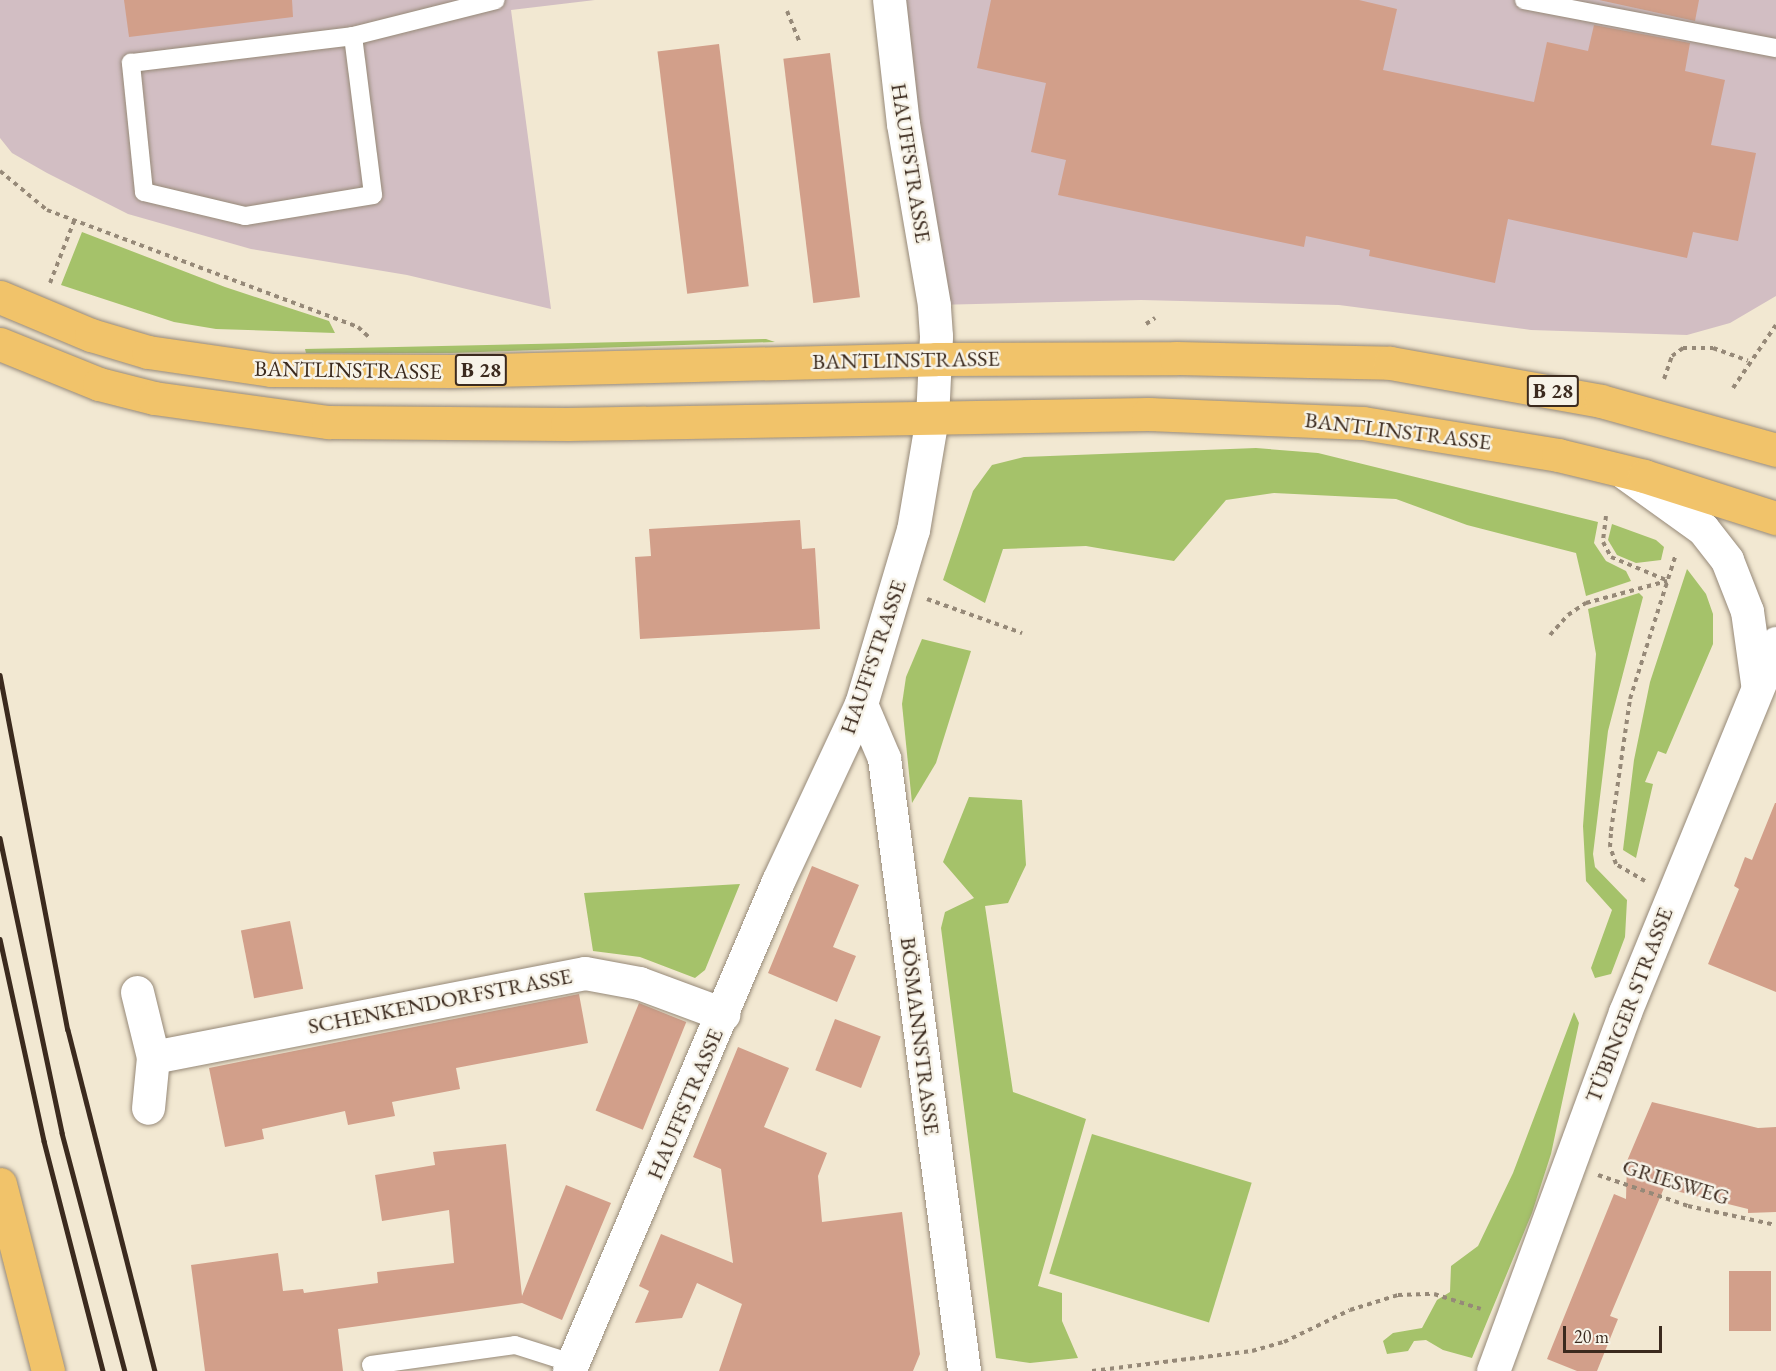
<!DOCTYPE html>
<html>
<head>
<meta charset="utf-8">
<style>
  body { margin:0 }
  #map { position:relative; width:1776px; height:1371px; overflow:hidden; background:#f2e8d2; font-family:"EB Garamond",serif }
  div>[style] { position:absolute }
  .industrial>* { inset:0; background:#d2bec3 }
  .green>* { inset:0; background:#a5c26a; transform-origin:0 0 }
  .building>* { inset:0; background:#d29f8a; transform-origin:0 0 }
  .path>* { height:4px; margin-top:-2px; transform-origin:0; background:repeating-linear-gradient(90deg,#968978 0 4.5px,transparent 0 9px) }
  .roads { filter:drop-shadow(0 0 2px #968978) drop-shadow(0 0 2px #968978) }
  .service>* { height:18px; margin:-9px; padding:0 9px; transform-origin:9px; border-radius:9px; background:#fff }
  .minor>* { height:33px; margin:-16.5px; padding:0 16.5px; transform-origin:16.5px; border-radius:16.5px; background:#fff }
  .tertiary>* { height:33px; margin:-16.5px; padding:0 16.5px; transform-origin:16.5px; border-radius:16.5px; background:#fff }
  .primary>* { height:33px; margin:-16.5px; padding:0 16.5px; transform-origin:16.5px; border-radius:16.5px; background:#f1c36a }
  .rail>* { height:4.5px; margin:-2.25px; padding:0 2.25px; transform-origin:2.25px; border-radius:2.25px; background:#3b2a1e }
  span { translate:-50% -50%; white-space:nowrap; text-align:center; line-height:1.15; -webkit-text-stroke:5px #f7f3e8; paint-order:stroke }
  .shield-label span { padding:2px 4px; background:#f7f3e8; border:2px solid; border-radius:4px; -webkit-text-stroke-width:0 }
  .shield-label { font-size:21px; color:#3b2a1e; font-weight:700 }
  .street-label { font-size:22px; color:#3b2a1e }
  .scale { position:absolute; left:1563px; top:1326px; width:99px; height:27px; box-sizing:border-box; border:3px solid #3b2a1e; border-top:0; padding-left:8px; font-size:18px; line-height:21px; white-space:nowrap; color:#3b2a1e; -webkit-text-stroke:4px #f7f3e8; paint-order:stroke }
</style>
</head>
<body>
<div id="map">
  <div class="industrial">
    <i style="clip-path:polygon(0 0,595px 0,511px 10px,551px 309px,407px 275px,251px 249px,128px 214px,47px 173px,12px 153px,0 138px)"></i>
    <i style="clip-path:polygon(889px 0,1776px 0,1776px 296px,1730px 323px,1687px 335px,1531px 330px,1339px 305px,1141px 300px,934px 305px)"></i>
  </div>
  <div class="green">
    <i style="clip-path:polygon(82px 232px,225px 287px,329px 321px,335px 333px,216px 329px,174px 322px,61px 285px)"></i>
    <i style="clip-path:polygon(766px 339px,775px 342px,452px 353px,306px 353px,305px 349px)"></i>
    <i style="clip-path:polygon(1256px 448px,1318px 453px,1598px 522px,1594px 543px,1606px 561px,1626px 571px,1631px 581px,1586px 596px,1576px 553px,1467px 525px,1396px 499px,1274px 493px,1226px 500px,1174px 561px,1086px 546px,1003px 549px,985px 603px,943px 580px,973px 491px,992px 465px,1024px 457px)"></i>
    <i style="clip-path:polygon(1612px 524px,1656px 540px,1664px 547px,1661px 560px,1636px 563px,1617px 555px,1608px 540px)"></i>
    <i style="clip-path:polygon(1687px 569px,1706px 594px,1713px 614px,1713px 644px,1666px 754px,1658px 751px,1645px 782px,1653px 784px,1636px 858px,1623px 850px,1634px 760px,1650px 682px)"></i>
    <i style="clip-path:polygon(1639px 593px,1643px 597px,1608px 731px,1593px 854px,1595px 867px,1627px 900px,1625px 937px,1611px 974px,1595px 978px,1591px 968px,1612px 910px,1586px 881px,1583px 826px,1596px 654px,1588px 609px)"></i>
    <i style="clip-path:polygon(922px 639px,971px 651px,936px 763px,912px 803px,902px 704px,906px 677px)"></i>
    <i style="clip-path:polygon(969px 797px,1022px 800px,1026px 865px,1008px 903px,985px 906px,1013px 1092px,1086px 1119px,1038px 1286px,1062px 1293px,1062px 1321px,1078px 1358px,1030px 1363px,996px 1358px,941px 928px,945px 912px,974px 898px,943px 862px)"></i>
    <i style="clip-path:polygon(740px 884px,705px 970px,695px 978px,640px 957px,593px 951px,584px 893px)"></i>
    <i style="clip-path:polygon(1574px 1012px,1579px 1023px,1551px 1154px,1532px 1213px,1472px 1358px,1443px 1350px,1426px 1340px,1414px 1341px,1408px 1351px,1387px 1354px,1383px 1341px,1393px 1333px,1422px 1328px,1437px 1300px,1450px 1292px,1451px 1266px,1478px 1246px,1513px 1173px)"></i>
    <i style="left:1092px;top:1134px;width:167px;height:146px;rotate:17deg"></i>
  </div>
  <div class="building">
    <i style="clip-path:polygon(124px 0,292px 0,293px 17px,129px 37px)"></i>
    <i style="clip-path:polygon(991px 0,1359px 0,1397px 9px,1383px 70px,1534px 102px,1547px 42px,1588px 51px,1594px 25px,1690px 43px,1685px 71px,1725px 80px,1711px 145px,1756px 153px,1738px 241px,1693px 232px,1687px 258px,1508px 219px,1495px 283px,1369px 256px,1370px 250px,1306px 236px,1304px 247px,1058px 195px,1066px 160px,1031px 152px,1046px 83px,977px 68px)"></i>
    <i style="clip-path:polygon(1599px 0,1699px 0,1695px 21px)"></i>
    <i style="left:719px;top:44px;width:244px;height:62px;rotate:83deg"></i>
    <i style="left:830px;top:53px;width:246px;height:47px;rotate:83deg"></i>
    <i style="clip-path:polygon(800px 520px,802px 549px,815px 548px,820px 629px,640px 639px,635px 557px,651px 556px,649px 529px)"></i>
    <i style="clip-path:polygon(1775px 803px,1776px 803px,1776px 992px,1708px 964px,1739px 889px,1734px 886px,1745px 857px,1752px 860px)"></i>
    <i style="clip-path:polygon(812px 866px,859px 885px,833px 947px,856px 956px,837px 1002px,768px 973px)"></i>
    <i style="left:290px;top:921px;width:69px;height:50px;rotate:79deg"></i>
    <i style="clip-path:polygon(579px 994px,588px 1043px,456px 1068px,460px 1089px,392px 1102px,395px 1116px,348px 1125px,345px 1111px,262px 1129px,264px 1139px,225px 1147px,209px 1068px)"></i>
    <i style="left:639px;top:1003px;width:51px;height:116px;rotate:22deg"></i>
    <i style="left:835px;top:1019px;width:49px;height:55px;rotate:21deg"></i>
    <i style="clip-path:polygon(738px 1047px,789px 1068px,764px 1127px,827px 1153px,818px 1176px,822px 1222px,902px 1212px,920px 1354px,913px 1371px,719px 1371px,742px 1304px,697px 1283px,682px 1318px,635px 1323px,649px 1291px,639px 1286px,661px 1234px,733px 1263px,721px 1169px,693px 1157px)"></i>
    <i style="clip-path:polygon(1652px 1102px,1758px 1128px,1776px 1127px,1776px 1212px,1748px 1213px,1748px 1209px,1664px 1188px,1610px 1316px,1618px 1319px,1597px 1371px,1577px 1371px,1547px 1359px,1614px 1194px,1626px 1199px,1627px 1161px)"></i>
    <i style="clip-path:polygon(506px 1144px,522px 1296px,566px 1185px,611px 1203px,562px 1320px,522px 1303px,338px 1329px,343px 1371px,205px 1371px,191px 1265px,278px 1253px,283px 1291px,303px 1289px,304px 1293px,378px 1283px,377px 1272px,454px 1263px,449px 1210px,382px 1221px,375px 1175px,435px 1165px,433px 1152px)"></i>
    <i style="left:1729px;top:1271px;width:42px;height:60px"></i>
  </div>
  <div class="path">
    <i style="left:787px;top:11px;width:32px;rotate:68deg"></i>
    <i style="left:0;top:171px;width:61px;rotate:39.7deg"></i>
    <i style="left:47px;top:210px;width:332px;rotate:20.6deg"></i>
    <i style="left:358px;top:327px;width:16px;rotate:43deg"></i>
    <i style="left:50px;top:283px;width:66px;rotate:-68.8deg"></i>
    <i style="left:1146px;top:324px;width:11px;rotate:-34deg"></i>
    <i style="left:1664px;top:379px;width:24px;rotate:-71deg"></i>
    <i style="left:1672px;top:356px;width:14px;rotate:-36deg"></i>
    <i style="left:1683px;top:348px;width:30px"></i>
    <i style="left:1713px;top:348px;width:37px;rotate:20deg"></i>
    <i style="left:1733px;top:388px;width:76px;rotate:-55.7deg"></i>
    <i style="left:1606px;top:516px;width:26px;rotate:97deg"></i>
    <i style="left:1603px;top:542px;width:17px;rotate:62deg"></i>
    <i style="left:1611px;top:557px;width:60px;rotate:22.7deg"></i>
    <i style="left:927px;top:599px;width:101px;rotate:19.7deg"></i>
    <i style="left:1550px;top:635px;width:27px;rotate:-48deg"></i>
    <i style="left:1568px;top:615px;width:22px;rotate:-34deg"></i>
    <i style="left:1586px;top:603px;width:84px;rotate:-15.2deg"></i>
    <i style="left:1645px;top:881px;width:34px;rotate:-150deg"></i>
    <i style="left:1616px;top:864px;width:18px;rotate:-109deg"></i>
    <i style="left:1610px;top:847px;width:16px;rotate:-86deg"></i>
    <i style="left:1611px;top:831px;width:133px;rotate:-81.8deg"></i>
    <i style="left:1630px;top:699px;width:149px;rotate:-72.4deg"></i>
    <i style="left:1598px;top:1175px;width:95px;rotate:19deg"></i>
    <i style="left:1688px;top:1206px;width:90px;rotate:12.2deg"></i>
    <i style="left:1092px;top:1371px;width:161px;rotate:-7.1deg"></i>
    <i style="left:1252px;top:1351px;width:33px;rotate:-16deg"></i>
    <i style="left:1284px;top:1342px;width:73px;rotate:-25.9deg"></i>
    <i style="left:1350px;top:1310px;width:50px;rotate:-17.4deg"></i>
    <i style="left:1398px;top:1295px;width:36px;rotate:-2deg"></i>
    <i style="left:1434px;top:1294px;width:49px;rotate:17.7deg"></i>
  </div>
  <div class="roads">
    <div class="service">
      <i style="left:1524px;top:0;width:257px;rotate:10.8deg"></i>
      <i style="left:353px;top:36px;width:160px;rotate:82.8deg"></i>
      <i style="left:373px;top:195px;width:130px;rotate:170.7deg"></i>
      <i style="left:245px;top:216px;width:104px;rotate:-166.6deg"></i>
      <i style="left:144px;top:192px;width:130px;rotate:-95.8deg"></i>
      <i style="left:131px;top:63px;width:224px;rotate:-6.9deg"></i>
      <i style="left:353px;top:36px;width:147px;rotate:-14.1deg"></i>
      <i style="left:371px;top:1365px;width:145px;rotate:-7.9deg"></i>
      <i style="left:515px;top:1345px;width:60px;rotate:17.5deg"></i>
    </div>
    <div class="minor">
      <i style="left:861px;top:704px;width:59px;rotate:66.9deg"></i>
      <i style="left:884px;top:758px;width:618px;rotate:82.56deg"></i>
      <i style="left:137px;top:992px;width:67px;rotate:76.2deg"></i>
      <i style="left:153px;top:1057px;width:51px;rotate:95.6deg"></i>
      <i style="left:153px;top:1057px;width:440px;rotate:-11deg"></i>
      <i style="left:585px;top:973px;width:55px;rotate:10.5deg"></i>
      <i style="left:639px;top:983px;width:90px;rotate:20.3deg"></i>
      <i style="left:569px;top:1371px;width:533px;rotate:-66.9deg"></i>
      <i style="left:778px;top:881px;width:195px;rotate:-64.9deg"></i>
      <i style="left:861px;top:704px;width:182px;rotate:-73.4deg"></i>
      <i style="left:913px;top:530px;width:114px;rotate:-80.4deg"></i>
      <i style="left:932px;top:418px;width:82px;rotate:-87.2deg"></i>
      <i style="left:936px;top:336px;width:31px;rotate:-94deg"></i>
      <i style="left:934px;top:305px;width:184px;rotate:-99.7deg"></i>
      <i style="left:903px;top:124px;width:125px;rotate:-96.4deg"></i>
    </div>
    <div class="tertiary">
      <i style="left:1625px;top:473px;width:96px;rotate:35.7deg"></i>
      <i style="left:1703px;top:529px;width:39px;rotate:52deg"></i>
      <i style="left:1727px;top:560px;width:55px;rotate:68.6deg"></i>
      <i style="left:1747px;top:611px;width:73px;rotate:82.1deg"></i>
      <i style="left:1493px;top:1371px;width:382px;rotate:-69.8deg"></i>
      <i style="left:1625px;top:1012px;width:399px;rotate:-67.7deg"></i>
    </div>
    <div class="primary">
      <i style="left:0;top:297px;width:99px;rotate:22.7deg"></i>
      <i style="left:91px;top:335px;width:59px;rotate:16.6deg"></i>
      <i style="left:148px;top:352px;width:124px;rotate:8.3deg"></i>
      <i style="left:271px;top:370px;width:181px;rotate:0.3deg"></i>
      <i style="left:452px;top:371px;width:484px;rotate:-1.4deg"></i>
      <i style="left:936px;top:359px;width:240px;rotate:-0.2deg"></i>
      <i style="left:1176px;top:358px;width:214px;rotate:1.3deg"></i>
      <i style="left:1390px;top:363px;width:214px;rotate:10.2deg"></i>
      <i style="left:1601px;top:401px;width:182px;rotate:15.6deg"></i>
      <i style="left:0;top:344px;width:107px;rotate:22deg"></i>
      <i style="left:99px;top:384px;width:57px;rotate:14.3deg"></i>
      <i style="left:154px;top:398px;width:176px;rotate:7.9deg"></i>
      <i style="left:328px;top:422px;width:239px;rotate:0.5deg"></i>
      <i style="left:567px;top:424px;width:581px;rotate:-0.99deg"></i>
      <i style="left:1148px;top:414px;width:215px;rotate:2.4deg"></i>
      <i style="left:1363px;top:423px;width:198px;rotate:9.3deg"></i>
      <i style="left:1558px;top:455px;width:89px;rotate:13.7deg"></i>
      <i style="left:1644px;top:476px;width:139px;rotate:17.7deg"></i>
      <i style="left:0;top:1184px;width:193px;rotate:75.6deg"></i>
    </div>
  </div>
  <div class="rail">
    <i style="left:0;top:675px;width:361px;rotate:79.2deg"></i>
    <i style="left:68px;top:1030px;width:352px;rotate:75.7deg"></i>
    <i style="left:0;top:838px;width:301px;rotate:78.1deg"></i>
    <i style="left:62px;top:1133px;width:246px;rotate:75.2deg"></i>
    <i style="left:0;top:939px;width:207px;rotate:77.7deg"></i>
    <i style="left:44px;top:1141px;width:237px;rotate:75.6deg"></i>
  </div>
  <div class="shield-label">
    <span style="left:481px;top:370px">B 28</span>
    <span style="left:1553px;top:391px">B 28</span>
  </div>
  <div class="street-label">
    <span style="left:911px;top:163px;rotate:81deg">HAUFFSTRASSE</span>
    <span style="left:906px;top:360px;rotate:-1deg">BANTLINSTRASSE</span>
    <span style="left:348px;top:370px;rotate:1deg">BANTLINSTRASSE</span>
    <span style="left:1398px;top:431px;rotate:7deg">BANTLINSTRASSE</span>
    <span style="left:873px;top:657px;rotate:-71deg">HAUFFSTRASSE</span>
    <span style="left:440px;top:1001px;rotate:-11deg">SCHENKENDORFSTRASSE</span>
    <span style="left:1629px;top:1005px;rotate:-69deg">TÜBINGER STRASSE</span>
    <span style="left:920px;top:1036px;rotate:83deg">BÖSMANNSTRASSE</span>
    <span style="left:685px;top:1104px;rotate:-67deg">HAUFFSTRASSE</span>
    <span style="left:1676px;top:1182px;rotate:17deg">GRIESWEG</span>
  </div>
  <div class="scale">20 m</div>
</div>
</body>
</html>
